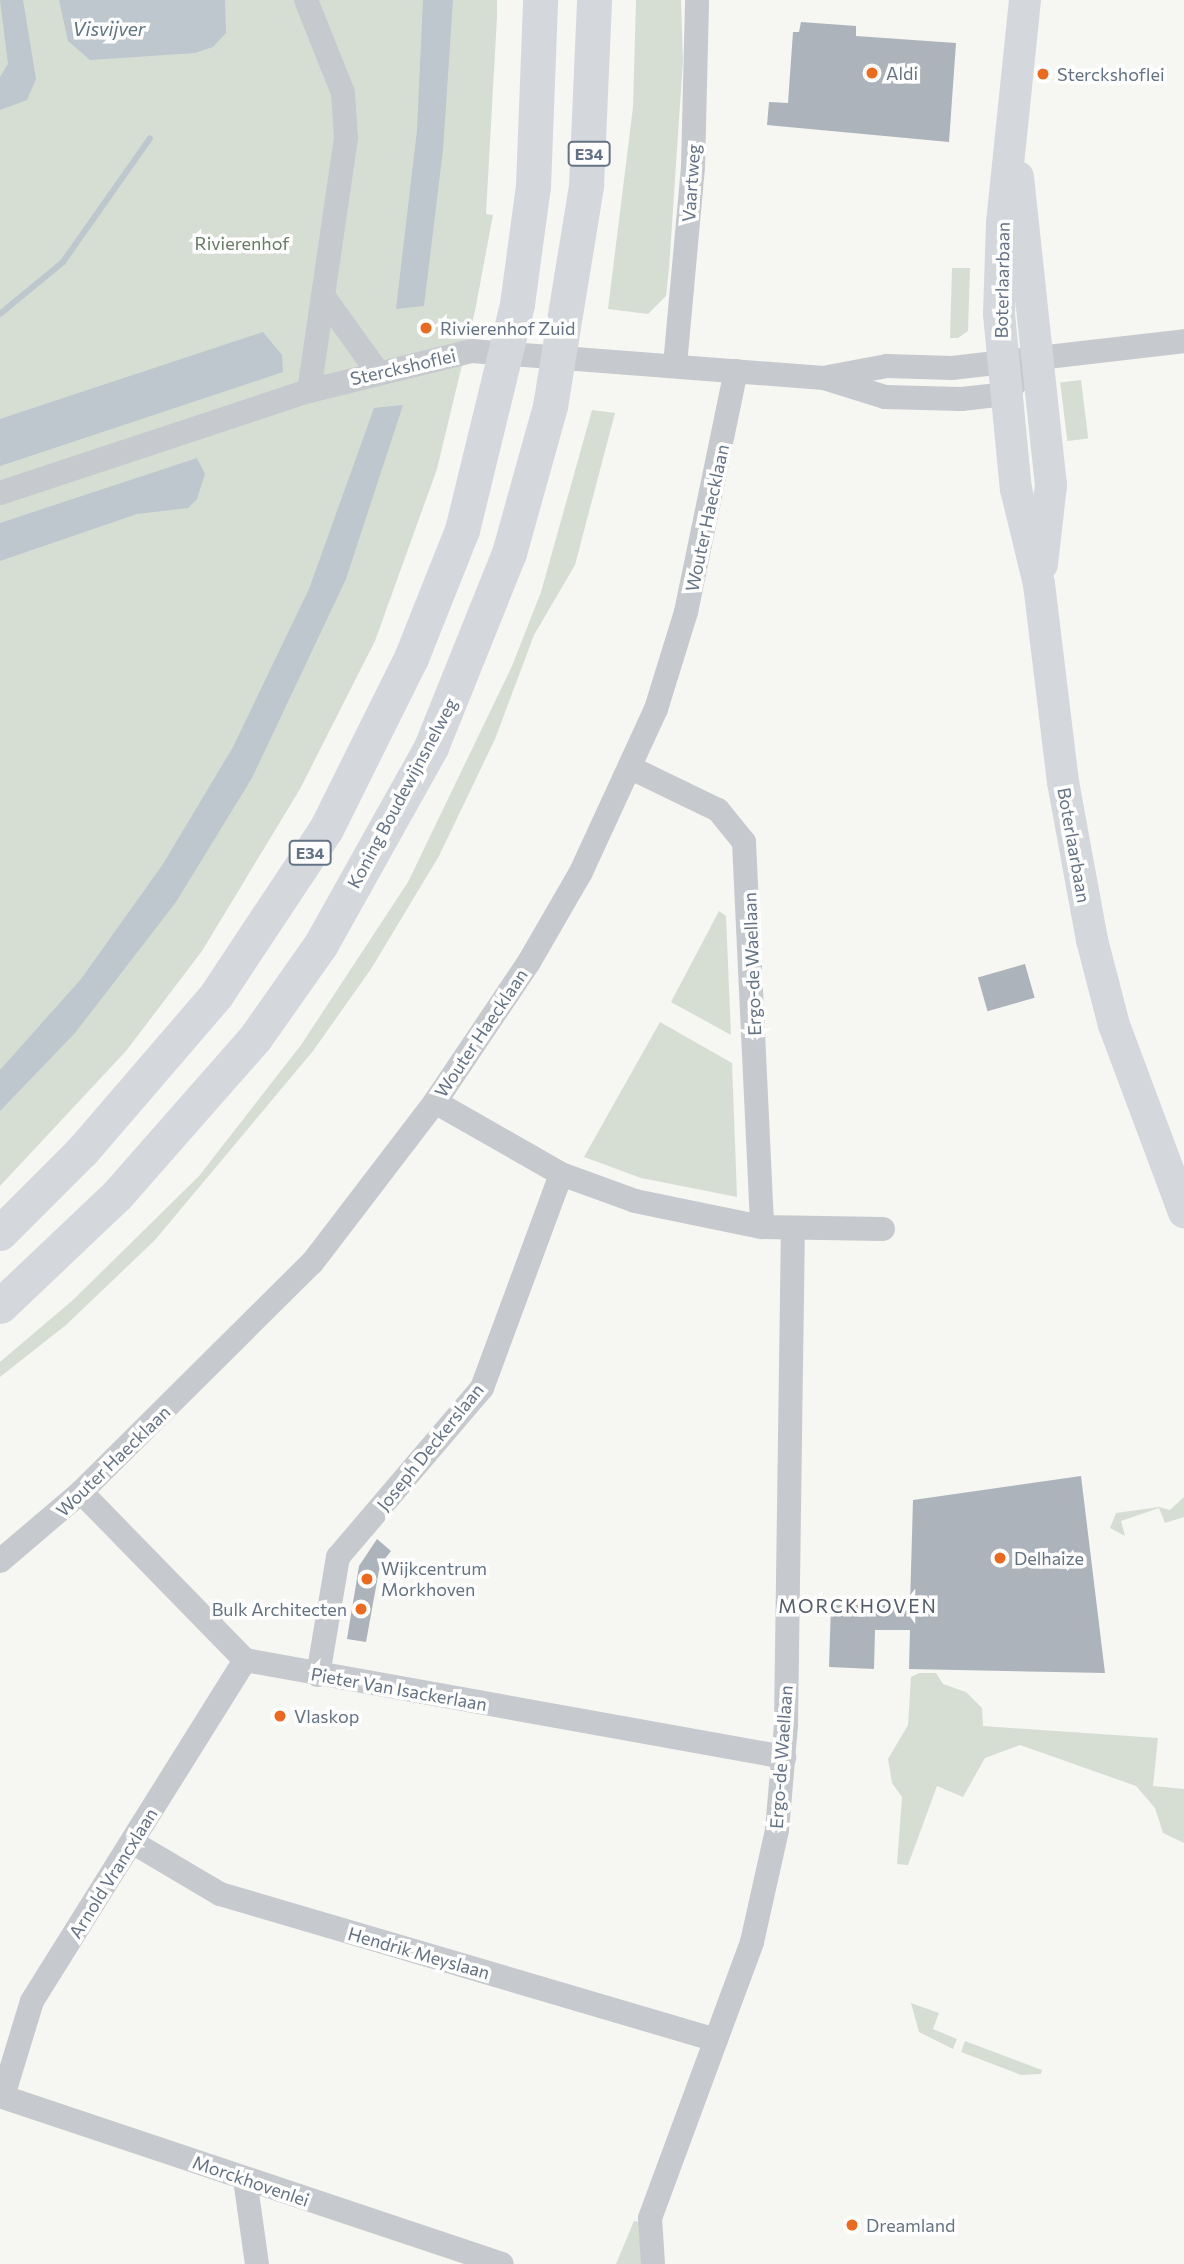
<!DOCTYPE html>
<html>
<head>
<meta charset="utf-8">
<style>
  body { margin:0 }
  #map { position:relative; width:1184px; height:2264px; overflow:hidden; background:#f6f6f3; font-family:Commissioner,sans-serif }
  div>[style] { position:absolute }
  .green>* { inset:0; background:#d6ded4; transform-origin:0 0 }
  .water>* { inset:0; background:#bdc7cd }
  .stream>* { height:6px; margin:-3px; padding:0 3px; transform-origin:3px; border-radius:3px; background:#bdc7cd }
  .building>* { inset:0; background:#acb3ba; transform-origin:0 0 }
  .minor>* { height:24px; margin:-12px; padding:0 12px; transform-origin:12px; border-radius:12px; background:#c6c9cd }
  .major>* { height:32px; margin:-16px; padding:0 16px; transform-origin:16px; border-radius:16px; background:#d4d8dd }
  .highway>* { height:35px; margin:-17.5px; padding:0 17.5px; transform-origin:17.5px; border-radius:17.5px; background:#d4d8dd }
  .dots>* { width:19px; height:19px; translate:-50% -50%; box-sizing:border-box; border:4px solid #fff; border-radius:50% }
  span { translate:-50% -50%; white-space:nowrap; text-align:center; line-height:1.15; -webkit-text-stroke:7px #fff; paint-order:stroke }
  .shield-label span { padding:2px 5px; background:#fff; border:2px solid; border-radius:5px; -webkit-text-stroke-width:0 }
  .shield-label { font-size:16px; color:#647285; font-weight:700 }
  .poi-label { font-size:18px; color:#647285 }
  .left { translate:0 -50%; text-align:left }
  .right { translate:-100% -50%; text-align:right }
  .street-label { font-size:18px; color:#647285 }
  .park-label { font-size:18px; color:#657c63 }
  .water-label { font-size:19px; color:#5f7382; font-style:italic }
  .neighbourhood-label { font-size:19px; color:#525c6a; letter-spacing:2px }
</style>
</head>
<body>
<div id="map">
  <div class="green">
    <i style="clip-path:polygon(0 0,497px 0,497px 17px,486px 214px,493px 215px,475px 311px,437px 469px,375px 641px,300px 789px,202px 951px,126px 1051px,0 1186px)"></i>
    <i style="clip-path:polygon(636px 0,681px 0,683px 60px,669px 269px,666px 296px,648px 314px,608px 309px,633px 107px)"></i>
    <i style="clip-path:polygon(952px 268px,970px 268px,968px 331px,958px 338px,950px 338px)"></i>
    <i style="left:1081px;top:380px;width:59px;height:21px;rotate:83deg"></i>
    <i style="clip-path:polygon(592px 410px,615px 413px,575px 565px,534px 635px,495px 739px,439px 856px,371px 969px,313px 1051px,155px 1240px,66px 1325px,0 1377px,0 1362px,74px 1299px,199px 1176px,301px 1045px,408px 882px,512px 666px,541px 592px)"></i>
    <i style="clip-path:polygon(719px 911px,726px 916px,731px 1035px,671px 1002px)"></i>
    <i style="clip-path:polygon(660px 1022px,732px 1063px,737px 1197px,641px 1178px,584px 1157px)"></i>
    <i style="clip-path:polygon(1184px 1497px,1184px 1517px,1165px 1523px,1159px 1508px,1121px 1521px,1125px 1536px,1110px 1528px,1116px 1513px,1159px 1507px,1170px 1510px)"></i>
    <i style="clip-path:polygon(919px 1673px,936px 1673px,943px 1684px,966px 1692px,982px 1708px,983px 1726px,1158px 1738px,1153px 1786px,1184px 1789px,1184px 1843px,1163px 1833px,1155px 1808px,1136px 1786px,1020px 1745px,985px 1758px,963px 1797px,937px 1786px,908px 1865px,897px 1864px,902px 1797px,892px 1783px,888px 1759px,908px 1725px,911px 1677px)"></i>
    <i style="clip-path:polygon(911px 2003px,939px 2013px,933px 2029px,957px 2039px,953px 2049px,919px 2032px)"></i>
    <i style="clip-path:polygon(965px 2041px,1042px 2070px,1041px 2074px,1021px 2075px,961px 2052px)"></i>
    <i style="clip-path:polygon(634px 2221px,639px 2222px,642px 2264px,616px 2264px)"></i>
  </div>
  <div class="water">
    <i style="clip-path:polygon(0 0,23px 0,36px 79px,27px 100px,0 110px,0 77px,8px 64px)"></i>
    <i style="clip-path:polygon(59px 0,225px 0,226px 33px,213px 47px,195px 53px,90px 60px,68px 41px)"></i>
    <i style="clip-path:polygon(423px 0,453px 0,443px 150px,424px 306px,396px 309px,417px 130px)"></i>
    <i style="clip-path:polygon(263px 332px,282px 355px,283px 372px,0 466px,0 419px)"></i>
    <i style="clip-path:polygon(403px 405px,346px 579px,252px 778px,176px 902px,75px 1033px,0 1111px,0 1070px,81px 979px,163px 864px,233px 747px,309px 589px,374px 408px)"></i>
    <i style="clip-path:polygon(197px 458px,205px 474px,197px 499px,188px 508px,137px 514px,0 561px,0 523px)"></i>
  </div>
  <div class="stream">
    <i style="left:0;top:314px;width:82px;rotate:-39.5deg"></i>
    <i style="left:63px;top:262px;width:151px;rotate:-54.9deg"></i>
  </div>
  <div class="building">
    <i style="clip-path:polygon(801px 22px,856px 26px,856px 36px,956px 43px,949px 142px,767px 125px,769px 102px,788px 103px,793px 32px,799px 32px)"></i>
    <i style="left:1025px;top:964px;width:35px;height:49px;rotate:74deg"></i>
    <i style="clip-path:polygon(1081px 1476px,1105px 1673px,909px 1669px,910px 1630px,875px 1630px,874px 1669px,829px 1667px,831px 1605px,910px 1605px,913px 1500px)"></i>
    <i style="clip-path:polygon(377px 1539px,391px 1551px,380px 1565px,366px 1642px,347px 1639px,359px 1566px)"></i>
  </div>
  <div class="minor">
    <i style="left:306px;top:0;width:100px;rotate:68.3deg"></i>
    <i style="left:343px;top:93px;width:45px;rotate:86.2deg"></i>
    <i style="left:346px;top:138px;width:256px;rotate:98.3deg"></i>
    <i style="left:326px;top:300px;width:87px;rotate:54.3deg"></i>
    <i style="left:675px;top:365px;width:199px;rotate:-84.8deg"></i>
    <i style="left:693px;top:167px;width:167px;rotate:-88.6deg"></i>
    <i style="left:828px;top:377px;width:60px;rotate:-10.6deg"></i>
    <i style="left:887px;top:366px;width:65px;rotate:1.8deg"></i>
    <i style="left:952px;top:368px;width:234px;rotate:-6.6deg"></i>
    <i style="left:0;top:493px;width:325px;rotate:-18.3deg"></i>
    <i style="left:309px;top:391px;width:168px;rotate:-13.8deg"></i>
    <i style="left:472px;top:351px;width:353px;rotate:4.4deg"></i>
    <i style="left:824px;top:378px;width:64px;rotate:17.3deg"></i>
    <i style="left:885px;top:397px;width:76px;rotate:1.5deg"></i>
    <i style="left:961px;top:399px;width:45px;rotate:-6.3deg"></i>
    <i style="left:1006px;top:394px;width:48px;rotate:-49.3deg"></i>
    <i style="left:631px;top:768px;width:97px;rotate:25.8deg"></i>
    <i style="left:718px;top:810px;width:41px;rotate:50.9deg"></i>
    <i style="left:744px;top:842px;width:385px;rotate:87.3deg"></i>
    <i style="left:435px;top:1102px;width:145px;rotate:29.7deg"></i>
    <i style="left:561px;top:1174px;width:79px;rotate:20deg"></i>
    <i style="left:635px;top:1201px;width:130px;rotate:11.6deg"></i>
    <i style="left:762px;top:1227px;width:121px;rotate:0.9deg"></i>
    <i style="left:81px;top:1492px;width:235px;rotate:45.7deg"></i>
    <i style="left:245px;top:1660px;width:548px;rotate:10.2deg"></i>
    <i style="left:0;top:1561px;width:106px;rotate:-40.4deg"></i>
    <i style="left:81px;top:1492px;width:325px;rotate:-44.8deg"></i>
    <i style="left:312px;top:1263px;width:203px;rotate:-52.6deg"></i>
    <i style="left:435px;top:1102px;width:169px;rotate:-56.1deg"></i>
    <i style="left:529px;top:962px;width:104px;rotate:-60deg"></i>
    <i style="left:581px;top:872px;width:179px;rotate:-65.3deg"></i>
    <i style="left:656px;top:709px;width:102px;rotate:-72.8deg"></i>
    <i style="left:686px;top:612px;width:246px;rotate:-78.3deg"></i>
    <i style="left:318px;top:1675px;width:120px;rotate:-80.4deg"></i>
    <i style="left:338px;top:1557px;width:222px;rotate:-49.6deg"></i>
    <i style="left:482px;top:1388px;width:228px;rotate:-69.7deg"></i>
    <i style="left:132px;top:1842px;width:102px;rotate:30.6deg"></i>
    <i style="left:220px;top:1894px;width:517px;rotate:16.4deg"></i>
    <i style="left:0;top:2096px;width:529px;rotate:18.5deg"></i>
    <i style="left:3px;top:2096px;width:99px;rotate:-73deg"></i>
    <i style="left:32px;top:2001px;width:402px;rotate:-58deg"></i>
    <i style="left:245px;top:2179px;width:86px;rotate:82deg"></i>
    <i style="left:653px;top:2264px;width:46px;rotate:-93.7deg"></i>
    <i style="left:650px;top:2218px;width:294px;rotate:-69.7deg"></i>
    <i style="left:752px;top:1942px;width:115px;rotate:-77.4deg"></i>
    <i style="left:777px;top:1830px;width:106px;rotate:-85.1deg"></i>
    <i style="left:786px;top:1724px;width:496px;rotate:-89.2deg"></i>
  </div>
  <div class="major">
    <i style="left:1025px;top:0;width:224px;rotate:95.9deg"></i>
    <i style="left:1002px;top:223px;width:91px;rotate:91.9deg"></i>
    <i style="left:999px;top:314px;width:176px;rotate:84.5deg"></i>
    <i style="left:1016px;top:489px;width:98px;rotate:76.4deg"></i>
    <i style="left:1039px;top:584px;width:199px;rotate:83.1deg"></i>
    <i style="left:1063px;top:782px;width:161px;rotate:79.6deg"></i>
    <i style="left:1092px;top:940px;width:88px;rotate:75.5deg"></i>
    <i style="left:1114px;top:1025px;width:200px;rotate:69.5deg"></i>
    <i style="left:1018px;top:177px;width:310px;rotate:83.9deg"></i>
    <i style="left:1051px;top:485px;width:80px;rotate:96.5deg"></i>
  </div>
  <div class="highway">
    <i style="left:0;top:1233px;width:116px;rotate:-45deg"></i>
    <i style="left:82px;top:1151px;width:206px;rotate:-49.3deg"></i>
    <i style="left:216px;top:995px;width:199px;rotate:-56.5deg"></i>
    <i style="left:326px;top:829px;width:191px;rotate:-63.6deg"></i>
    <i style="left:411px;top:658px;width:138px;rotate:-68.3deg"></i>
    <i style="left:462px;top:530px;width:233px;rotate:-76.3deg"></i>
    <i style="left:517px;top:304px;width:119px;rotate:-82.3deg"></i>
    <i style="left:533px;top:186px;width:186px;rotate:-87.8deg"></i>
    <i style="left:0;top:1306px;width:161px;rotate:-43.5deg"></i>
    <i style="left:117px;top:1195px;width:209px;rotate:-48.7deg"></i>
    <i style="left:255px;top:1038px;width:115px;rotate:-54.9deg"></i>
    <i style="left:321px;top:944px;width:226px;rotate:-60.8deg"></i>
    <i style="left:431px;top:747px;width:209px;rotate:-68.1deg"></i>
    <i style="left:509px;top:553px;width:153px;rotate:-74.4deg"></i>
    <i style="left:550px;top:406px;width:224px;rotate:-80.7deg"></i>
    <i style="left:586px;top:185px;width:185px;rotate:-87.5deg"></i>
  </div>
  <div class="dots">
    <i style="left:872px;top:73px;background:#eb6a1e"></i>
    <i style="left:1043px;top:74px;background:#eb6a1e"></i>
    <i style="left:426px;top:328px;background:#eb6a1e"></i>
    <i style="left:1000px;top:1558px;background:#eb6a1e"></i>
    <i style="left:367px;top:1579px;background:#eb6a1e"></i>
    <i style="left:361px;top:1609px;background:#eb6a1e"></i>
    <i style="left:280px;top:1716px;background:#eb6a1e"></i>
    <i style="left:852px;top:2225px;background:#eb6a1e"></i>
  </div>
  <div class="shield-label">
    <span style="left:589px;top:154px">E34</span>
    <span style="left:310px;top:853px">E34</span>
  </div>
  <div class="poi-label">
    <span class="left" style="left:886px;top:73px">Aldi</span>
    <span class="left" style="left:1057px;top:74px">Sterckshoflei</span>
    <span class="left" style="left:440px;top:328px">Rivierenhof Zuid</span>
    <span class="left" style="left:1014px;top:1558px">Delhaize</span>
    <span class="left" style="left:381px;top:1579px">Wijkcentrum<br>Morkhoven</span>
    <span class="right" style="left:347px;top:1609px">Bulk Architecten</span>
    <span class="left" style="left:294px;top:1716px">Vlaskop</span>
    <span class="left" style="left:866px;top:2225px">Dreamland</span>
  </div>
  <div class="street-label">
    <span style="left:691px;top:183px;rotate:-86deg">Vaartweg</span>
    <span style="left:1002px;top:280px;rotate:-89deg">Boterlaarbaan</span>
    <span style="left:403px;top:367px;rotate:-13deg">Sterckshoflei</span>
    <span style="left:707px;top:518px;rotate:-78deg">Wouter Haecklaan</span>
    <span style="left:402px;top:793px;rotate:-62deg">Koning Boudewijnsnelweg</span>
    <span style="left:1074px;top:845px;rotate:80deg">Boterlaarbaan</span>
    <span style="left:752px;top:964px;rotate:-92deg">Ergo-de Waellaan</span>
    <span style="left:481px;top:1033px;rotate:-56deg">Wouter Haecklaan</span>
    <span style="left:430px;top:1447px;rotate:-51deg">Joseph Deckerslaan</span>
    <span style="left:113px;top:1461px;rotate:-44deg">Wouter Haecklaan</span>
    <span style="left:399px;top:1689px;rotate:10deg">Pieter Van Isackerlaan</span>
    <span style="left:781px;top:1757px;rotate:-86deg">Ergo-de Waellaan</span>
    <span style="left:113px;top:1873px;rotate:-58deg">Arnold Vrancxlaan</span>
    <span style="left:419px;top:1953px;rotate:16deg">Hendrik Meyslaan</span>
    <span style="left:251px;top:2181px;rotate:19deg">Morckhovenlei</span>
  </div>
  <div class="park-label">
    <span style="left:242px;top:243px">Rivierenhof</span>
  </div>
  <div class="water-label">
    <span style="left:109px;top:29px">Visvijver</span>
  </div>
  <div class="neighbourhood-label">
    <span style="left:858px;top:1606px">MORCKHOVEN</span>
  </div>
</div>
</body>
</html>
